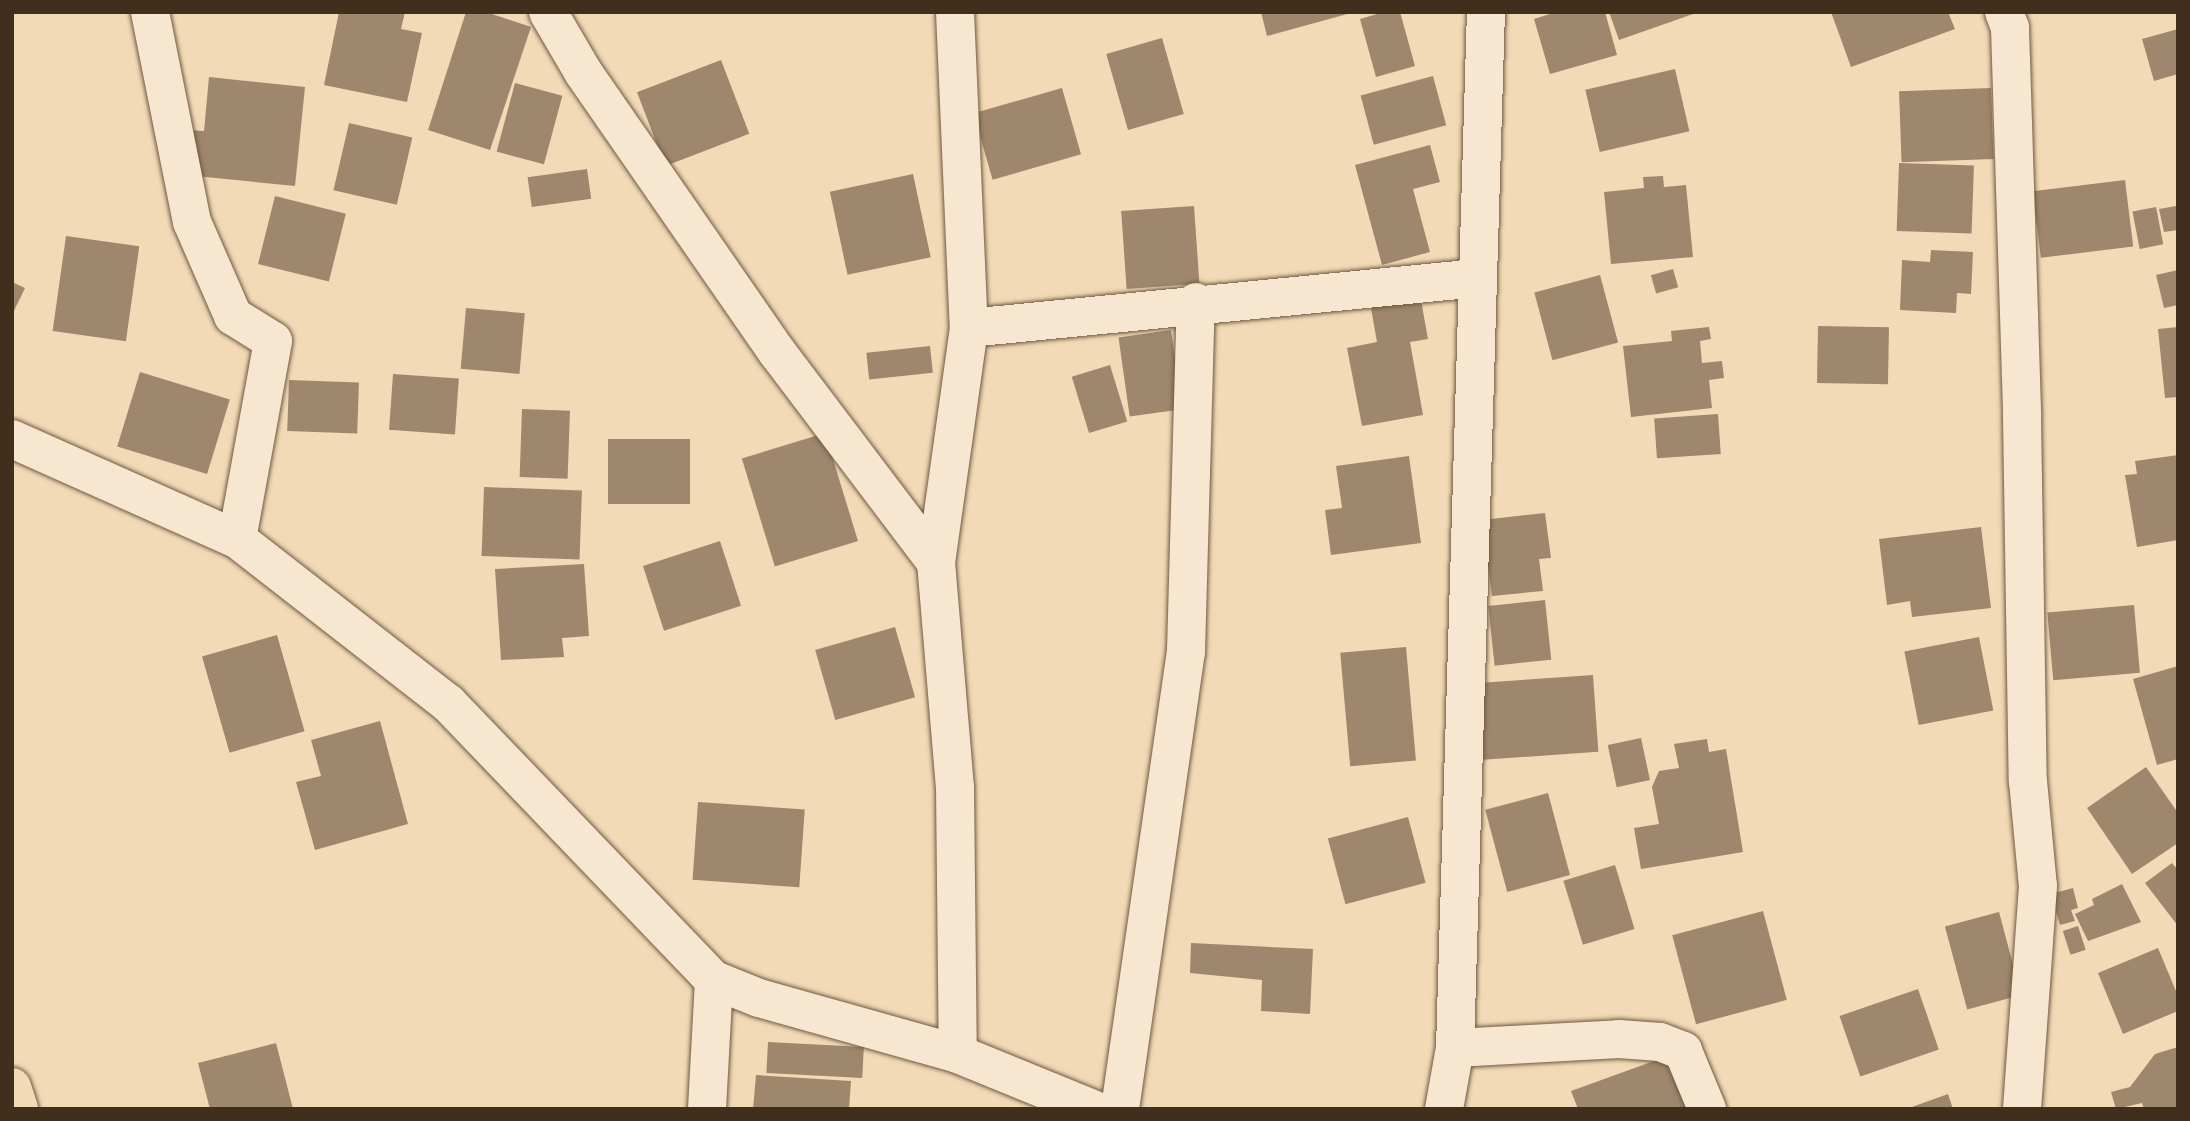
<!DOCTYPE html>
<html>
<head>
<meta charset="utf-8">
<style>
  body { margin:0 }
  #map { position:relative; width:2190px; height:1121px; overflow:hidden; background:#f3dab6; font-family:"Libre Bodoni",serif }
  div>[style] { position:absolute }
  .building>* { inset:0; background:#9e876c; transform-origin:0 0 }
  .roads { filter:drop-shadow(0 0 2px #6e5942) drop-shadow(0 0 2px #6e5942) }
  .minor>* { height:38px; margin:-19px; padding:0 19px; transform-origin:19px; border-radius:19px; background:#f7e7d0 }
  .trunk>* { height:38px; margin:-19px; padding:0 19px; transform-origin:19px; border-radius:19px; background:#f3dab6 }
  span { translate:-50% -50%; white-space:nowrap; text-align:center; line-height:1.15; -webkit-text-stroke:5px #f7e7d0; paint-order:stroke }
  .frame { position:absolute; inset:0; border:14px solid #412e1c; pointer-events:none }
</style>
</head>
<body>
<div id="map">
  <div class="building">
    <i style="clip-path:polygon(339px 12px,405px 12px,401px 29px,422px 33px,407px 102px,324px 85px)"></i>
    <i style="clip-path:polygon(466px 12px,486px 12px,531px 27px,490px 150px,428px 130px)"></i>
    <i style="clip-path:polygon(1261px 12px,1350px 12px,1351px 13px,1267px 36px)"></i>
    <i style="clip-path:polygon(1384px 12px,1400px 12px,1415px 66px,1376px 77px,1360px 19px)"></i>
    <i style="clip-path:polygon(1556px 12px,1605px 12px,1617px 55px,1550px 74px,1534px 19px)"></i>
    <i style="clip-path:polygon(1609px 12px,1696px 12px,1696px 13px,1619px 40px)"></i>
    <i style="clip-path:polygon(1831px 12px,1948px 12px,1955px 29px,1851px 67px)"></i>
    <i style="clip-path:polygon(2178px 29px,2178px 74px,2154px 81px,2142px 39px)"></i>
    <i style="left:1162px;top:38px;width:79px;height:58px;rotate:74deg"></i>
    <i style="left:721px;top:60px;width:79px;height:90px;rotate:69deg"></i>
    <i style="left:1675px;top:69px;width:64px;height:92px;rotate:77deg"></i>
    <i style="left:1433px;top:76px;width:51px;height:75px;rotate:75deg"></i>
    <i style="clip-path:polygon(209px 77px,305px 87px,295px 186px,185px 175px,190px 130px,204px 131px)"></i>
    <i style="left:515px;top:83px;width:49px;height:71px;rotate:15deg"></i>
    <i style="left:1062px;top:88px;width:69px;height:92px;rotate:74deg"></i>
    <i style="left:1991px;top:88px;width:71px;height:92px;rotate:88deg"></i>
    <i style="left:349px;top:123px;width:65px;height:69px;rotate:13deg"></i>
    <i style="clip-path:polygon(1430px 145px,1440px 182px,1413px 189px,1430px 252px,1382px 265px,1355px 165px)"></i>
    <i style="left:1899px;top:163px;width:75px;height:68px;rotate:2deg"></i>
    <i style="left:587px;top:169px;width:30px;height:60px;rotate:82deg"></i>
    <i style="left:913px;top:174px;width:85px;height:85px;rotate:78deg"></i>
    <i style="clip-path:polygon(1663px 176px,1664px 187px,1686px 185px,1693px 257px,1611px 264px,1604px 192px,1644px 188px,1643px 177px)"></i>
    <i style="left:2125px;top:180px;width:67px;height:93px;rotate:83deg"></i>
    <i style="left:275px;top:196px;width:73px;height:70px;rotate:14deg"></i>
    <i style="left:1194px;top:206px;width:78px;height:73px;rotate:86deg"></i>
    <i style="clip-path:polygon(2176px 206px,2178px 230px,2164px 232px,2159px 209px)"></i>
    <i style="left:2156px;top:207px;width:38px;height:24px;rotate:79deg"></i>
    <i style="left:66px;top:236px;width:74px;height:96px;rotate:8deg"></i>
    <i style="clip-path:polygon(1931px 250px,1973px 252px,1971px 294px,1957px 293px,1956px 313px,1900px 310px,1902px 260px,1930px 262px)"></i>
    <i style="left:1673px;top:269px;width:19px;height:23px;rotate:74deg"></i>
    <i style="clip-path:polygon(2178px 270px,2178px 305px,2164px 308px,2156px 275px)"></i>
    <i style="left:1600px;top:275px;width:70px;height:68px;rotate:75deg"></i>
    <i style="clip-path:polygon(12px 282px,25px 288px,12px 315px)"></i>
    <i style="clip-path:polygon(1419px 289px,1428px 339px,1410px 342px,1423px 415px,1362px 426px,1347px 348px,1377px 342px,1369px 297px)"></i>
    <i style="left:466px;top:308px;width:59px;height:61px;rotate:5deg"></i>
    <i style="left:1818px;top:326px;width:71px;height:57px;rotate:1deg"></i>
    <i style="clip-path:polygon(1709px 327px,1711px 339px,1700px 341px,1702px 363px,1722px 361px,1724px 378px,1709px 380px,1712px 408px,1631px 417px,1623px 346px,1672px 341px,1671px 331px)"></i>
    <i style="clip-path:polygon(2178px 327px,2178px 397px,2165px 398px,2158px 329px)"></i>
    <i style="left:1171px;top:330px;width:80px;height:53px;rotate:82deg"></i>
    <i style="left:930px;top:346px;width:27px;height:64px;rotate:84deg"></i>
    <i style="left:1110px;top:365px;width:59px;height:40px;rotate:73deg"></i>
    <i style="left:140px;top:372px;width:94px;height:78px;rotate:17deg"></i>
    <i style="left:393px;top:374px;width:66px;height:56px;rotate:4deg"></i>
    <i style="left:289px;top:380px;width:70px;height:51px;rotate:2deg"></i>
    <i style="left:522px;top:409px;width:48px;height:68px;rotate:2deg"></i>
    <i style="left:1718px;top:414px;width:40px;height:64px;rotate:86deg"></i>
    <i style="left:825px;top:433px;width:113px;height:87px;rotate:73deg"></i>
    <i style="left:690px;top:439px;width:65px;height:82px;rotate:90deg"></i>
    <i style="clip-path:polygon(2178px 455px,2178px 540px,2137px 547px,2125px 475px,2137px 474px,2135px 461px)"></i>
    <i style="clip-path:polygon(1409px 456px,1421px 543px,1331px 555px,1325px 510px,1342px 508px,1336px 466px)"></i>
    <i style="left:484px;top:487px;width:98px;height:69px;rotate:2deg"></i>
    <i style="clip-path:polygon(1545px 513px,1551px 558px,1539px 559px,1543px 591px,1492px 596px,1482px 520px)"></i>
    <i style="clip-path:polygon(1981px 527px,1991px 608px,1912px 617px,1910px 601px,1887px 605px,1879px 539px)"></i>
    <i style="left:720px;top:541px;width:68px;height:81px;rotate:72deg"></i>
    <i style="clip-path:polygon(584px 564px,589px 636px,562px 638px,564px 657px,501px 660px,495px 569px)"></i>
    <i style="left:1545px;top:600px;width:60px;height:57px;rotate:84deg"></i>
    <i style="left:2134px;top:605px;width:68px;height:87px;rotate:85deg"></i>
    <i style="left:895px;top:627px;width:73px;height:83px;rotate:74deg"></i>
    <i style="left:277px;top:635px;width:100px;height:78px;rotate:74deg"></i>
    <i style="left:1979px;top:637px;width:75px;height:76px;rotate:79deg"></i>
    <i style="left:1406px;top:647px;width:114px;height:66px;rotate:85deg"></i>
    <i style="clip-path:polygon(2178px 666px,2178px 759px,2157px 765px,2133px 679px)"></i>
    <i style="left:1593px;top:675px;width:77px;height:119px;rotate:86deg"></i>
    <i style="clip-path:polygon(380px 721px,408px 824px,315px 850px,296px 782px,321px 776px,311px 740px)"></i>
    <i style="left:1641px;top:738px;width:43px;height:34px;rotate:78deg"></i>
    <i style="clip-path:polygon(1707px 739px,1709px 752px,1726px 749px,1743px 852px,1641px 869px,1634px 828px,1659px 824px,1652px 787px,1659px 771px,1679px 768px,1674px 744px)"></i>
    <i style="clip-path:polygon(2146px 767px,2178px 813px,2178px 843px,2132px 874px,2087px 808px)"></i>
    <i style="left:1548px;top:793px;width:85px;height:65px;rotate:75deg"></i>
    <i style="left:698px;top:802px;width:107px;height:78px;rotate:4deg"></i>
    <i style="left:1408px;top:817px;width:68px;height:83px;rotate:75deg"></i>
    <i style="clip-path:polygon(2172px 863px,2178px 870px,2178px 926px,2145px 883px)"></i>
    <i style="left:1615px;top:865px;width:67px;height:54px;rotate:73deg"></i>
    <i style="clip-path:polygon(2122px 884px,2141px 922px,2088px 941px,2075px 914px,2094px 905px,2092px 899px)"></i>
    <i style="clip-path:polygon(2073px 888px,2078px 908px,2071px 910px,2075px 921px,2060px 925px,2051px 894px)"></i>
    <i style="left:1763px;top:911px;width:92px;height:94px;rotate:75deg"></i>
    <i style="left:1999px;top:912px;width:86px;height:56px;rotate:75deg"></i>
    <i style="left:2078px;top:926px;width:25px;height:16px;rotate:72deg"></i>
    <i style="clip-path:polygon(1191px 943px,1313px 949px,1310px 1014px,1261px 1011px,1262px 980px,1190px 973px)"></i>
    <i style="clip-path:polygon(2158px 948px,2178px 996px,2178px 1011px,2123px 1034px,2098px 973px)"></i>
    <i style="left:1918px;top:989px;width:64px;height:83px;rotate:71deg"></i>
    <i style="left:768px;top:1042px;width:96px;height:31px;rotate:3deg"></i>
    <i style="clip-path:polygon(276px 1043px,293px 1109px,210px 1109px,198px 1063px)"></i>
    <i style="clip-path:polygon(2178px 1047px,2178px 1109px,2144px 1109px,2142px 1103px,2116px 1109px,2111px 1092px,2130px 1087px,2155px 1054px)"></i>
    <i style="clip-path:polygon(1676px 1053px,1697px 1109px,1578px 1109px,1571px 1091px)"></i>
    <i style="clip-path:polygon(756px 1075px,851px 1081px,849px 1109px,753px 1109px)"></i>
    <i style="clip-path:polygon(1948px 1094px,1953px 1109px,1909px 1109px,1909px 1108px)"></i>
  </div>
  <div class="roads">
    <div class="minor">
      <i style="left:150px;top:12px;width:214px;rotate:78.7deg"></i>
      <i style="left:192px;top:222px;width:103px;rotate:66.4deg"></i>
      <i style="left:233px;top:316px;width:47px;rotate:32deg"></i>
      <i style="left:273px;top:341px;width:201px;rotate:100.3deg"></i>
      <i style="left:548px;top:12px;width:69px;rotate:59.7deg"></i>
      <i style="left:583px;top:72px;width:341px;rotate:55.3deg"></i>
      <i style="left:777px;top:352px;width:263px;rotate:52.9deg"></i>
      <i style="left:955px;top:12px;width:316px;rotate:87.5deg"></i>
      <i style="left:969px;top:328px;width:236px;rotate:98deg"></i>
      <i style="left:936px;top:562px;width:226px;rotate:85.2deg"></i>
      <i style="left:955px;top:787px;width:267px;rotate:89.4deg"></i>
      <i style="left:2004px;top:12px;width:17px;rotate:69deg"></i>
      <i style="left:2010px;top:28px;width:389px;rotate:88.2deg"></i>
      <i style="left:2022px;top:417px;width:364px;rotate:89.1deg"></i>
      <i style="left:2028px;top:781px;width:105px;rotate:84.6deg"></i>
      <i style="left:2038px;top:886px;width:224px;rotate:94.1deg"></i>
      <i style="left:969px;top:328px;width:511px;rotate:-5.61deg"></i>
      <i style="left:12px;top:439px;width:246px;rotate:24deg"></i>
      <i style="left:237px;top:539px;width:267px;rotate:37.9deg"></i>
      <i style="left:448px;top:703px;width:384px;rotate:46.2deg"></i>
      <i style="left:714px;top:980px;width:48px;rotate:21.8deg"></i>
      <i style="left:759px;top:998px;width:207px;rotate:15.7deg"></i>
      <i style="left:958px;top:1054px;width:146px;rotate:22.2deg"></i>
      <i style="left:1455px;top:1048px;width:164px;rotate:-3.1deg"></i>
      <i style="left:1619px;top:1039px;width:41px;rotate:4.2deg"></i>
      <i style="left:1660px;top:1042px;width:25px;rotate:21deg"></i>
      <i style="left:1683px;top:1051px;width:63px;rotate:67.5deg"></i>
      <i style="left:707px;top:1109px;width:129px;rotate:-86.9deg"></i>
      <i style="left:1120px;top:1109px;width:462px;rotate:-81.8deg"></i>
      <i style="left:1186px;top:652px;width:350px;rotate:-88.4deg"></i>
      <i style="left:1444px;top:1109px;width:62px;rotate:-79.8deg"></i>
      <i style="left:1455px;top:1048px;width:1036px;rotate:-88.29deg"></i>
    </div>
    <div class="trunk">
      <i style="left:12px;top:1087px;width:23px;rotate:72deg"></i>
    </div>
  </div>
  <div class="frame"></div>
</div>
</body>
</html>
